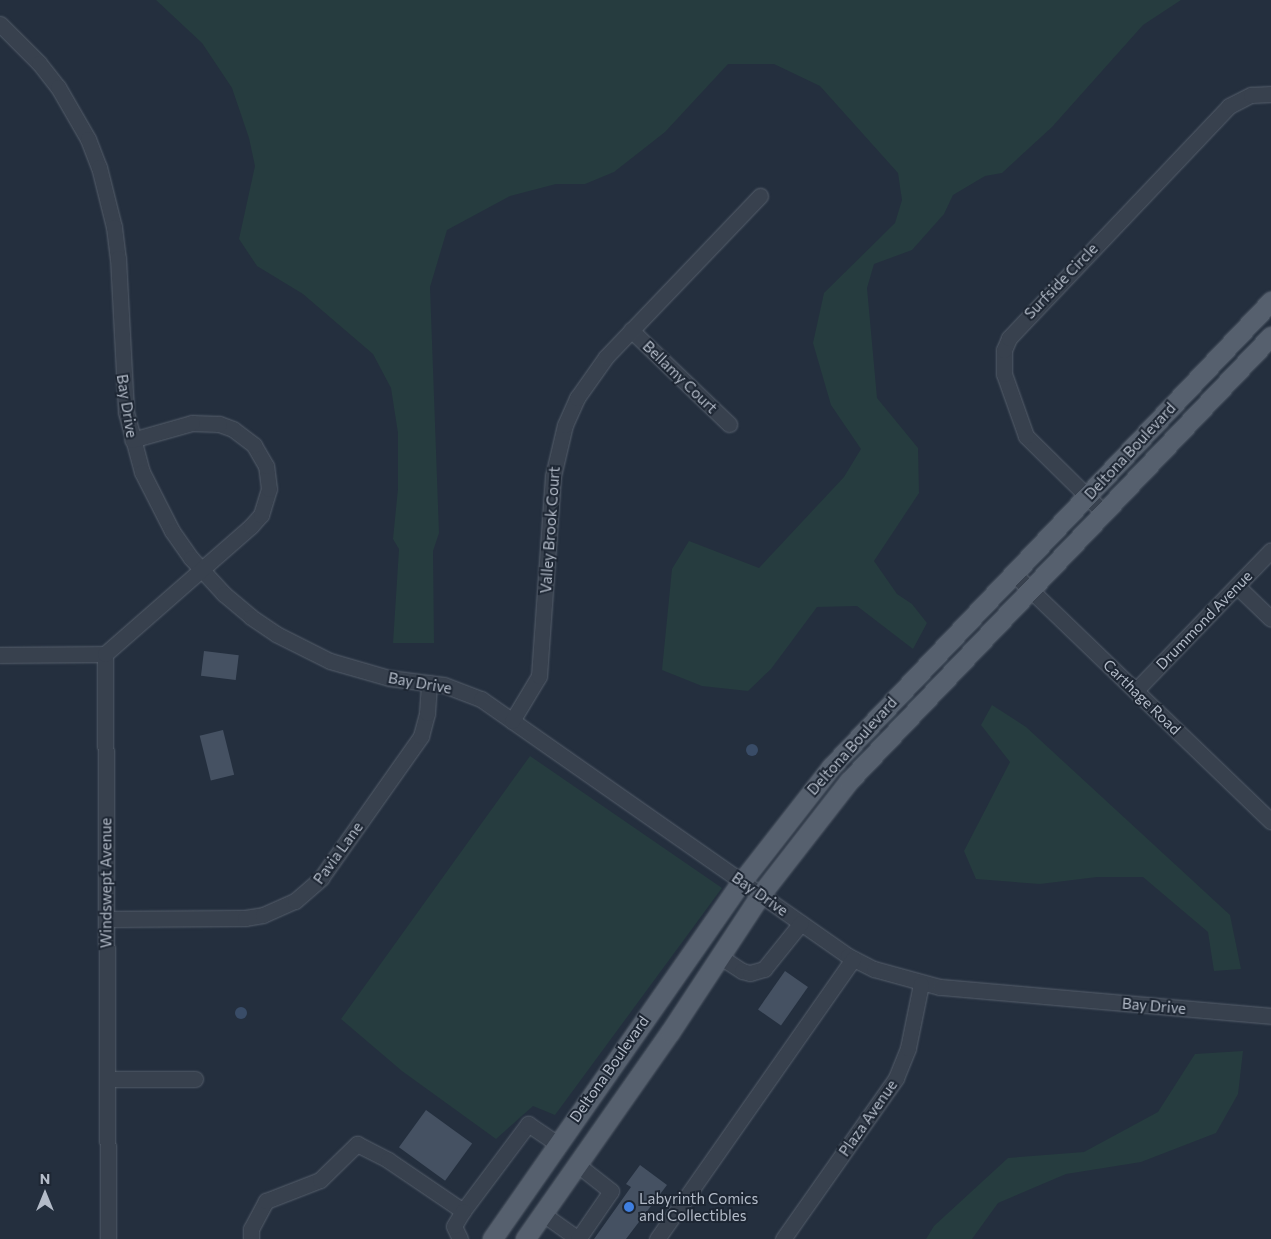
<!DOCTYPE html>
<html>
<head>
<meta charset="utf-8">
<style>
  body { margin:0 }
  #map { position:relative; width:1271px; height:1239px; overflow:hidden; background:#242f3e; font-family:Commissioner,sans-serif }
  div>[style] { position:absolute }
  .green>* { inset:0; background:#263c3f }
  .water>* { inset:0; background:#394c67 }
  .round { border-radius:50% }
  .building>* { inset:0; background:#455162; transform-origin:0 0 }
  .roads { filter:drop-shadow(0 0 1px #565f6c) drop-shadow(0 0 1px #565f6c) }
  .minor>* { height:15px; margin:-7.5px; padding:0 7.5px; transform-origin:7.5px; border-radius:7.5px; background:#38414e }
  .major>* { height:19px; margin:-9.5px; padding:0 9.5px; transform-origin:9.5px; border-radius:9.5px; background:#56606e }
  .dots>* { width:14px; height:14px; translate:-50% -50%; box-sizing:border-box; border:2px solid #1d2633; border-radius:50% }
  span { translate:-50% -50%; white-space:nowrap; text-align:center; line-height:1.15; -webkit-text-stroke:4px #1d2633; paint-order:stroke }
  .street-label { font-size:15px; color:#b4bcc9 }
  .poi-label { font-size:15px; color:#b4bcc9 }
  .left { translate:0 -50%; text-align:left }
  .north { position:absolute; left:20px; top:1169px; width:50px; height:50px; -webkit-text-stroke:4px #1d2633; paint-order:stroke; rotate:0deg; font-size:14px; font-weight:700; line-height:20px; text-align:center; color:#b4bcc9 }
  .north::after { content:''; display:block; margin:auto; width:18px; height:22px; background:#b4bcc9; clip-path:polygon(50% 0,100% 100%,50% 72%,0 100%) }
</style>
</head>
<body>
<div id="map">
  <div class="green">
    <i style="clip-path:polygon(156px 0,1181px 0,1143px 25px,1052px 127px,1002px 173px,985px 176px,953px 195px,944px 214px,912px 250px,874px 264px,867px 288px,877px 398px,918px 448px,919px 493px,874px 561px,897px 594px,912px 604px,927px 623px,913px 649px,857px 606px,817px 607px,771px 669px,748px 691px,702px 686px,662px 670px,672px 569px,689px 541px,759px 568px,844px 477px,861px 449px,831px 405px,813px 343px,824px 293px,895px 223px,902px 200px,898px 173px,820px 86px,774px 64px,728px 64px,665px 132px,614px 172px,585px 184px,556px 184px,510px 196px,447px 230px,430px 287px,439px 533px,433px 551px,434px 643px,393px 643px,399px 549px,393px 539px,398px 489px,398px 433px,391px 388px,373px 354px,303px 294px,257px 266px,239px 239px,255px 166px,249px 138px,232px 88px,202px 43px)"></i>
    <i style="clip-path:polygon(992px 705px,1026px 727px,1230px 915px,1241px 969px,1214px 971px,1208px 932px,1143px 877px,1097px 877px,1040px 884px,976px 879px,964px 851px,1010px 762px,981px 725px)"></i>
    <i style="clip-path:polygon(530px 756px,722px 888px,555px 1115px,533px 1106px,496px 1139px,402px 1071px,341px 1019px)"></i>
    <i style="clip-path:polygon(1243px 1051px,1238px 1094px,1216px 1133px,1141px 1162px,1066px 1174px,998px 1203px,972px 1239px,926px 1239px,934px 1226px,1008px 1158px,1084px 1152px,1158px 1112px,1195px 1054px)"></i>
  </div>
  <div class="water">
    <i class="round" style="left:746px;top:744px;width:12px;height:12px"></i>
    <i class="round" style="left:235px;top:1007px;width:12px;height:12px"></i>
  </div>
  <div class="building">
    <i style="left:204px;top:651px;width:35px;height:25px;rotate:7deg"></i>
    <i style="left:223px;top:730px;width:46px;height:24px;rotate:76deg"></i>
    <i style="left:785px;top:971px;width:28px;height:47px;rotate:35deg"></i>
    <i style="left:426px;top:1110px;width:57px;height:46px;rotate:36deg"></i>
    <i style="clip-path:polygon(640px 1165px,667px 1185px,626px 1239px,594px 1239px,631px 1187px,626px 1184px)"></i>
  </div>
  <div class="roads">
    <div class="minor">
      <i style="left:0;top:24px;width:55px;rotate:45deg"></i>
      <i style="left:39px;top:63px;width:31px;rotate:52deg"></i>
      <i style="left:58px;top:87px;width:60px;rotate:60deg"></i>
      <i style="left:88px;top:139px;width:30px;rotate:69deg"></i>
      <i style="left:99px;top:167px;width:62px;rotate:76deg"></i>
      <i style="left:114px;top:227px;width:31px;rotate:83deg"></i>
      <i style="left:118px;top:258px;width:154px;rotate:87deg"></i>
      <i style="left:126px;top:412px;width:62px;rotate:75.1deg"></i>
      <i style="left:142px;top:472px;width:66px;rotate:63deg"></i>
      <i style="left:172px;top:531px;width:33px;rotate:55deg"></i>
      <i style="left:191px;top:558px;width:49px;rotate:47.5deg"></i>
      <i style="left:224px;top:594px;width:35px;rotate:40deg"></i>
      <i style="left:251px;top:617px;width:30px;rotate:34deg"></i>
      <i style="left:276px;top:634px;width:60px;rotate:26.6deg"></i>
      <i style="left:330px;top:661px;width:61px;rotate:16.1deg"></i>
      <i style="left:389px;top:678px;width:55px;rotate:7.3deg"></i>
      <i style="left:444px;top:685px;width:40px;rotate:21deg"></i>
      <i style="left:481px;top:699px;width:448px;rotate:35deg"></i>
      <i style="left:848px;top:956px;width:29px;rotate:27deg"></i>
      <i style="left:874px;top:969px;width:68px;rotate:15.3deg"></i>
      <i style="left:940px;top:987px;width:332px;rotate:5deg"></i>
      <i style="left:631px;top:330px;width:136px;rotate:43.8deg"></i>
      <i style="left:1102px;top:511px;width:107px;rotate:-135.4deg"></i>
      <i style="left:1026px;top:436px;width:66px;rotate:-109.5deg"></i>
      <i style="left:1004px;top:374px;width:24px;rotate:-90deg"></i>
      <i style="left:1004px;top:350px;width:13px;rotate:-67deg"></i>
      <i style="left:1009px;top:338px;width:320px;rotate:-46.5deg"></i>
      <i style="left:1229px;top:106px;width:25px;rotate:-27deg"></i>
      <i style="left:1251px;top:95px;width:20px;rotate:-3deg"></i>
      <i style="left:1013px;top:573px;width:358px;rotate:43.9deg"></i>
      <i style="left:1237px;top:586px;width:47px;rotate:44.1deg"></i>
      <i style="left:0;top:655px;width:105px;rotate:-0.5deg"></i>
      <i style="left:1136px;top:690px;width:194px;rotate:-46deg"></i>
      <i style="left:512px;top:721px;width:52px;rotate:-59deg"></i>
      <i style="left:539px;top:676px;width:200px;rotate:-86deg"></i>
      <i style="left:553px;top:476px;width:52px;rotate:-76.8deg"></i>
      <i style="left:565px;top:425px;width:30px;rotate:-66deg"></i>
      <i style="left:577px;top:398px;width:50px;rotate:-54.7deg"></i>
      <i style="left:606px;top:357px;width:223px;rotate:-46.3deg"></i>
      <i style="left:106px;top:919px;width:139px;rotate:-0.4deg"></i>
      <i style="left:245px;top:918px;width:18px;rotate:-9deg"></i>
      <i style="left:263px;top:915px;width:35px;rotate:-24deg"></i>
      <i style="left:295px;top:901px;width:35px;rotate:-41deg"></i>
      <i style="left:321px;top:878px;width:174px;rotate:-54.8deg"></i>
      <i style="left:421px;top:736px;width:24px;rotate:-75deg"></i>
      <i style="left:427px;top:713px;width:30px;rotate:-86deg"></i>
      <i style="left:719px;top:956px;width:27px;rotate:33deg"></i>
      <i style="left:742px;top:971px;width:8px;rotate:14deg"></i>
      <i style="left:750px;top:973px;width:15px;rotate:-16deg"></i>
      <i style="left:764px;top:969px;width:59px;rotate:-51.2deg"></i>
      <i style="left:107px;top:1079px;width:88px"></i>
      <i style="left:543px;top:1214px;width:43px;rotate:35.5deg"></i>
      <i style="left:578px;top:1239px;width:58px;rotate:-55.5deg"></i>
      <i style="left:611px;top:1191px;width:42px;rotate:-141.8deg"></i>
      <i style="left:108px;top:1239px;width:585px;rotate:-90.29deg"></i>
      <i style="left:105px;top:654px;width:194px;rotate:-41.2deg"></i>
      <i style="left:251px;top:526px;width:15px;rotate:-48deg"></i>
      <i style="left:261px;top:515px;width:27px;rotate:-73deg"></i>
      <i style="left:269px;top:489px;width:23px;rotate:-97deg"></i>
      <i style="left:266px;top:466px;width:24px;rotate:-120deg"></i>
      <i style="left:254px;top:445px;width:26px;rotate:-143deg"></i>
      <i style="left:233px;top:429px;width:15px;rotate:-160deg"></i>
      <i style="left:219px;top:424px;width:27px;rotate:-178deg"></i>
      <i style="left:192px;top:423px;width:62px;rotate:164.2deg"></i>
      <i style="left:251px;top:1239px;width:10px;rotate:-90deg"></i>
      <i style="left:251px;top:1229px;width:32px;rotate:-62deg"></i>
      <i style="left:266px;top:1201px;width:58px;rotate:-21.3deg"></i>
      <i style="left:320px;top:1180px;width:52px;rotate:-44.2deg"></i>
      <i style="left:357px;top:1144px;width:35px;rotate:27deg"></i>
      <i style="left:388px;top:1160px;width:91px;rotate:34.2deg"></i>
      <i style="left:463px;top:1211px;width:109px;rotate:-53.2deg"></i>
      <i style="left:528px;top:1124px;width:34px;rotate:34deg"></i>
      <i style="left:460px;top:1239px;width:14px;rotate:-115deg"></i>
      <i style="left:454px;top:1226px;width:17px;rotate:-59deg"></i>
      <i style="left:657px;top:1239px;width:342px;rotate:-55deg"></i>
      <i style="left:783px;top:1239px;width:197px;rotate:-54.9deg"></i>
      <i style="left:896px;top:1078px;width:32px;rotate:-68deg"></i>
      <i style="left:908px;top:1048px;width:65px;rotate:-78.5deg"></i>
    </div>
    <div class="major">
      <i style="left:492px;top:1239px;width:437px;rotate:-55.1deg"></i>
      <i style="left:742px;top:881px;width:145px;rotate:-52deg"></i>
      <i style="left:831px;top:767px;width:641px;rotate:-46.64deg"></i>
      <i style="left:525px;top:1239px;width:253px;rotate:-55deg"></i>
      <i style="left:670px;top:1032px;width:165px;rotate:-56.6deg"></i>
      <i style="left:761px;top:894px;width:143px;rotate:-52.1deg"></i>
      <i style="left:849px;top:781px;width:613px;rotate:-46.52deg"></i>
    </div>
  </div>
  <div class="dots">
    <i style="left:629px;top:1207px;background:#3f7fe0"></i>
  </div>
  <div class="street-label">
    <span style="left:1061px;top:281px;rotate:-46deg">Surfside Circle</span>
    <span style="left:680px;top:377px;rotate:44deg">Bellamy Court</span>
    <span style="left:127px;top:406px;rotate:81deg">Bay Drive</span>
    <span style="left:1130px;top:451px;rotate:-47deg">Deltona Boulevard</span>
    <span style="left:550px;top:530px;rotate:-86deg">Valley Brook Court</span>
    <span style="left:1204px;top:620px;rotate:-46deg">Drummond Avenue</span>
    <span style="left:420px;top:683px;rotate:10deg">Bay Drive</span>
    <span style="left:1142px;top:697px;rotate:44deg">Carthage Road</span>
    <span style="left:852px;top:746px;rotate:-48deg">Deltona Boulevard</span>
    <span style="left:338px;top:853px;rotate:-54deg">Pavia Lane</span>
    <span style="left:106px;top:883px;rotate:-90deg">Windswept Avenue</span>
    <span style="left:760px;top:894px;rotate:35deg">Bay Drive</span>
    <span style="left:1154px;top:1006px;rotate:5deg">Bay Drive</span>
    <span style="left:609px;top:1069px;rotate:-55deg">Deltona Boulevard</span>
    <span style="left:868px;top:1118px;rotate:-55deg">Plaza Avenue</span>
  </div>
  <div class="poi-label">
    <span class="left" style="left:639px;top:1207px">Labyrinth Comics<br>and Collectibles</span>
  </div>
  <div class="north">N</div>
</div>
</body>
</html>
